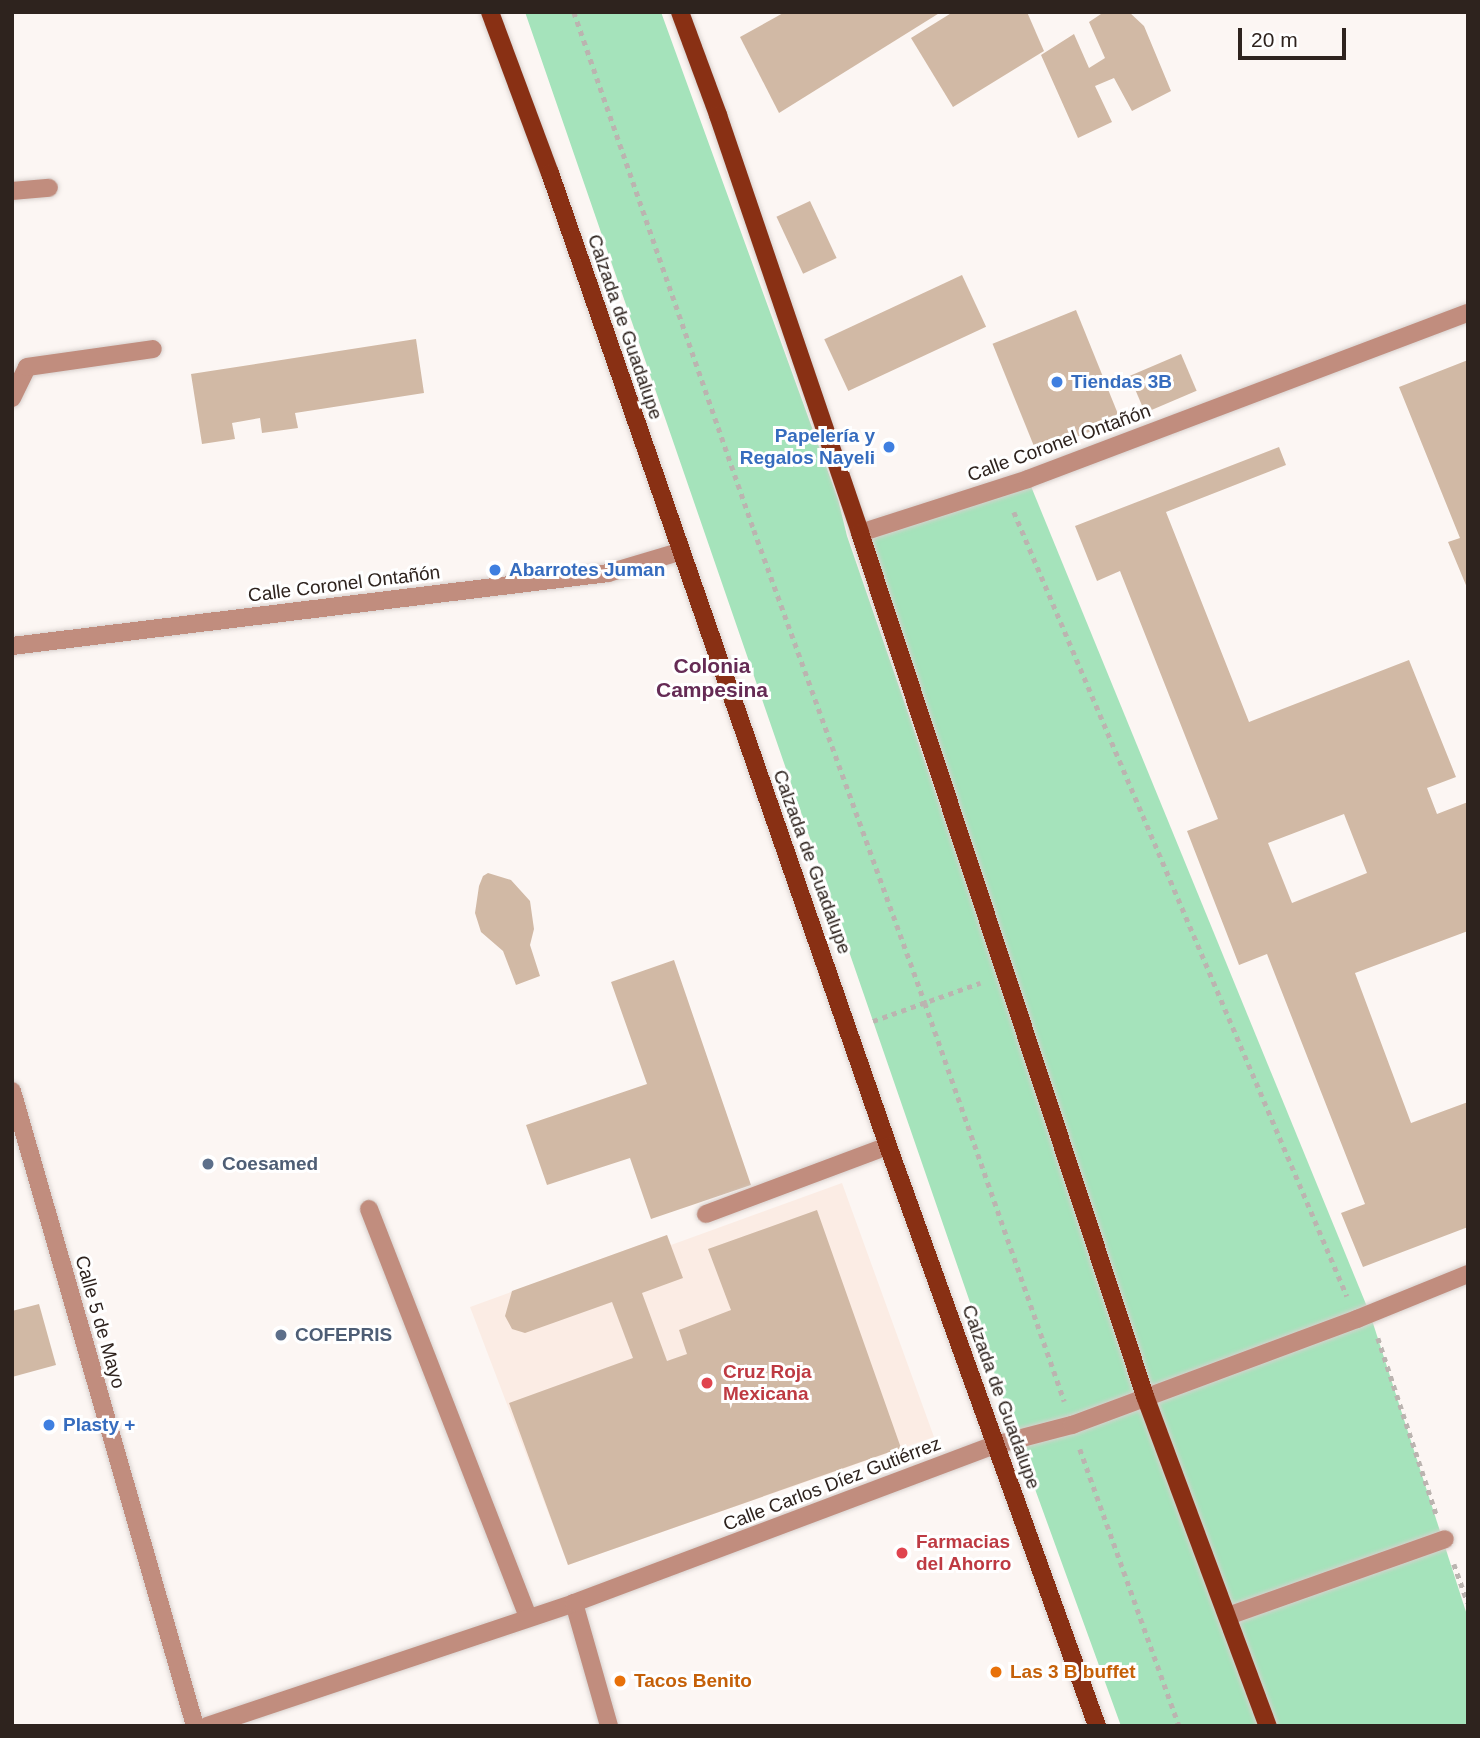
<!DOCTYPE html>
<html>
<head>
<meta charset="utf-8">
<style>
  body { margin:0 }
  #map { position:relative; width:1480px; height:1738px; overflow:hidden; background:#fcf6f3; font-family:Arial,sans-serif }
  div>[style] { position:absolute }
  .built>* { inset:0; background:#fbece4 }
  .green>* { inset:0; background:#a5e3bb }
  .building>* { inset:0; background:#d1b9a5; transform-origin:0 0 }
  .path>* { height:4.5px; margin-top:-2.25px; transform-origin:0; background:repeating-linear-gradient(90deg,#bbb4b0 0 5px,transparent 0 10px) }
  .roads { filter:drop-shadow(0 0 2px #d7d0cd) drop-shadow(0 0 2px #d7d0cd) }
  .service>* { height:18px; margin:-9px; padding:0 9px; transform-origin:9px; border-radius:9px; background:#c18d7e }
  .minor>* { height:18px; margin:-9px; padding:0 9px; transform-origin:9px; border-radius:9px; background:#c18d7e }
  .tertiary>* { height:18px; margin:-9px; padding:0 9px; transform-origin:9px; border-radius:9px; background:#c18d7e }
  .primary>* { height:18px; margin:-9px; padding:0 9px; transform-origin:9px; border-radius:9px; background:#893014 }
  .dots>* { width:19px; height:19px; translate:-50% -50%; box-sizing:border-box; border:4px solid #fff; border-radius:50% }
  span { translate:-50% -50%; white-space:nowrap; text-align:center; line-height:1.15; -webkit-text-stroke:6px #fff; paint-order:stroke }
  .street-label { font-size:19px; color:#2e231e }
  .shop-label { font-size:19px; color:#366cbe; font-weight:700 }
  .left { translate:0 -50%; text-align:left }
  .right { translate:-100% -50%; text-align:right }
  .service-label { font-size:19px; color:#4e5e75; font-weight:700 }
  .health-label { font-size:19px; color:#be3a42; font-weight:700 }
  .food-label { font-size:19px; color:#c56008; font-weight:700 }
  .neighbourhood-label { font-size:21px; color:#652b55; font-weight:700 }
  .frame { position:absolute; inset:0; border:14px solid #2e231e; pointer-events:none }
  .scale { position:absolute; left:1238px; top:28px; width:108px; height:32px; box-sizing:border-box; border:4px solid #2e231e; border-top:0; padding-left:9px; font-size:21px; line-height:24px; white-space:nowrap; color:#2e231e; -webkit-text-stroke:5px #fff; paint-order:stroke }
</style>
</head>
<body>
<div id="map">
  <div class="built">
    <i style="clip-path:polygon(842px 1183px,934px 1437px,568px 1565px,470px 1307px,667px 1235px,671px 1245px)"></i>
  </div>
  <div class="green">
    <i style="clip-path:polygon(525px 12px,661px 12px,838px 499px,847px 536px,1258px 1726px,1121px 1726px,1023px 1456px)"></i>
    <i style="clip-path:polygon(1028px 479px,1370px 1314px,1468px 1618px,1468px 1726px,1268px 1726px,1145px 1396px,860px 533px)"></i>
  </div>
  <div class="building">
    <i style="clip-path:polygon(785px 12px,941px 12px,779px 113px,740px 37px)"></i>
    <i style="clip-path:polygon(953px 12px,1027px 12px,1044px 51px,953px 107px,911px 38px)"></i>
    <i style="clip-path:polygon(1104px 12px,1129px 12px,1144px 26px,1171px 91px,1132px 111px,1114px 78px,1095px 86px,1112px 122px,1078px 138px,1041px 55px,1074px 34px,1089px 68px,1105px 58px,1089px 22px)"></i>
    <i style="left:810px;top:201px;width:63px;height:37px;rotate:65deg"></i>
    <i style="left:962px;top:275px;width:57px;height:152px;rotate:65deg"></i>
    <i style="left:1076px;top:310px;width:118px;height:90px;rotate:68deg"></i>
    <i style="clip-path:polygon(416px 339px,424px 393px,295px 413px,298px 428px,262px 433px,260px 418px,232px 423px,235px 439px,202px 444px,191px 374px)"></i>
    <i style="left:1181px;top:354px;width:40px;height:56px;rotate:67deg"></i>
    <i style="clip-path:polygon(1468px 360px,1468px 590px,1448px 542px,1460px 538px,1399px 387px)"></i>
    <i style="clip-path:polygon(evenodd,1279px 447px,1286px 465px,1166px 512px,1249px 722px,1409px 660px,1456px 777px,1427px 788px,1437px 814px,1468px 802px,1468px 931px,1355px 973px,1411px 1123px,1468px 1102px,1468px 1227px,1363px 1267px,1341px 1213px,1365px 1204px,1267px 954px,1239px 965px,1187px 831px,1218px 819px,1120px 571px,1097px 581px,1075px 526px,1279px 447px,1344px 814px,1367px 873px,1292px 903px,1268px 843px,1344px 814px)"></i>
    <i style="clip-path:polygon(488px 873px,511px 880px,530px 901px,534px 929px,530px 945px,540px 976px,516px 985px,503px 951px,481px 932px,475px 913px,479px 886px,483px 876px)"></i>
    <i style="clip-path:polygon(674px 960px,751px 1185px,651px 1219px,630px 1158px,547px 1185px,526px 1125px,647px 1084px,611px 982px)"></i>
    <i style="clip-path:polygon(817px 1210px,901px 1448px,568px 1565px,509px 1403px,633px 1358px,612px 1302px,525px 1333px,512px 1329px,505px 1316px,512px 1291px,667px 1235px,683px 1278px,642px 1293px,667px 1361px,687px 1354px,679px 1330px,731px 1310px,708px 1249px)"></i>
    <i style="clip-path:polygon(39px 1304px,56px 1365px,12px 1377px,12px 1311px)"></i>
  </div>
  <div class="path">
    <i style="left:574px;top:12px;width:548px;rotate:70.84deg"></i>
    <i style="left:754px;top:530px;width:503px;rotate:70.12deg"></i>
    <i style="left:925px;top:1003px;width:422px;rotate:70.7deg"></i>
    <i style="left:1014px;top:512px;width:852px;rotate:66.99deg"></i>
    <i style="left:873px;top:1021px;width:114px;rotate:-19.6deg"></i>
    <i style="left:1378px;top:1338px;width:188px;rotate:71.7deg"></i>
    <i style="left:1080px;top:1449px;width:294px;rotate:70.3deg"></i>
    <i style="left:1454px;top:1564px;width:41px;rotate:70.3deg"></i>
  </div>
  <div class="roads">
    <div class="service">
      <i style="left:12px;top:191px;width:37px;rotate:-5deg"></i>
      <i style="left:369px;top:1209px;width:438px;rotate:68.7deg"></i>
      <i style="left:706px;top:1214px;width:194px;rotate:-20.5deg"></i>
      <i style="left:1228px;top:1616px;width:230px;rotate:-19.5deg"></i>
    </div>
    <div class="minor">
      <i style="left:12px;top:398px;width:34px;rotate:-64deg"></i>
      <i style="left:27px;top:367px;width:127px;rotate:-8.1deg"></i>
      <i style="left:860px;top:533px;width:176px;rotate:-17.8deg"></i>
      <i style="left:1028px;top:479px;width:470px;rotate:-20.7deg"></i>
      <i style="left:12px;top:646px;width:600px;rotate:-6.98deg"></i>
      <i style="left:608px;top:573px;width:74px;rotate:-16.5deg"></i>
      <i style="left:12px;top:1091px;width:661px;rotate:73.92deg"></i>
      <i style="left:574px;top:1603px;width:128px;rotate:74.1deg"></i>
    </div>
    <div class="tertiary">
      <i style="left:207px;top:1726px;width:387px;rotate:-18.5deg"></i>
      <i style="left:574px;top:1603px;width:450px;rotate:-20.6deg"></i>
      <i style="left:995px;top:1445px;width:80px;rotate:-14.6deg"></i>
      <i style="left:1072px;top:1425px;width:304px;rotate:-20.4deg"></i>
      <i style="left:1357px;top:1319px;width:120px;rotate:-22.1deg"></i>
    </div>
    <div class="primary">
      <i style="left:490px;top:12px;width:172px;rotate:69.6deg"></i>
      <i style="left:550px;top:173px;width:1030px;rotate:70.84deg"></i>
      <i style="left:888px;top:1146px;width:617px;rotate:70.18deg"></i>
      <i style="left:680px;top:12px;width:110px;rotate:69.7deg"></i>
      <i style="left:718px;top:115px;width:441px;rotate:71.2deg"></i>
      <i style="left:860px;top:533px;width:909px;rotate:71.72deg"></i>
      <i style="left:1145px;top:1396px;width:352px;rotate:69.6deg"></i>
    </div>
  </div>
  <div class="dots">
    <i style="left:1057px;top:382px;background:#3f7fe0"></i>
    <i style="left:889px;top:447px;background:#3f7fe0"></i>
    <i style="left:495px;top:570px;background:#3f7fe0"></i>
    <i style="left:208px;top:1164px;background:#5c6f8a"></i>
    <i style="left:281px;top:1335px;background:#5c6f8a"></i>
    <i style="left:707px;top:1383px;background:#e0444e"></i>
    <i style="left:49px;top:1425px;background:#3f7fe0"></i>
    <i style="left:902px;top:1553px;background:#e0444e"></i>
    <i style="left:996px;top:1672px;background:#e8710a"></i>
    <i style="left:620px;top:1681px;background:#e8710a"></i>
  </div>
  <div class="street-label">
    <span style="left:625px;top:327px;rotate:71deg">Calzada de Guadalupe</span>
    <span style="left:1059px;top:443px;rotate:-20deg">Calle Coronel Ontañón</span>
    <span style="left:344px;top:584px;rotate:-7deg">Calle Coronel Ontañón</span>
    <span style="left:812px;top:862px;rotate:70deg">Calzada de Guadalupe</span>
    <span style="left:100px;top:1322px;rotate:74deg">Calle 5 de Mayo</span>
    <span style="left:1001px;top:1397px;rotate:70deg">Calzada de Guadalupe</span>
    <span style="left:832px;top:1484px;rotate:-21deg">Calle Carlos Díez Gutiérrez</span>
  </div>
  <div class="shop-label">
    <span class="left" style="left:1071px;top:382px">Tiendas 3B</span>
    <span class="right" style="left:875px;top:447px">Papelería y<br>Regalos Nayeli</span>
    <span class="left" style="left:509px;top:570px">Abarrotes Juman</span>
    <span class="left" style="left:63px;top:1425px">Plasty +</span>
  </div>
  <div class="service-label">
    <span class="left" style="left:222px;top:1164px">Coesamed</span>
    <span class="left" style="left:295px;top:1335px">COFEPRIS</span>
  </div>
  <div class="health-label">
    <span class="left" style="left:723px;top:1383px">Cruz Roja<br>Mexicana</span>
    <span class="left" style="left:916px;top:1553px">Farmacias<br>del Ahorro</span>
  </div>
  <div class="food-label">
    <span class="left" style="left:1010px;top:1672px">Las 3 B buffet</span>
    <span class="left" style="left:634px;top:1681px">Tacos Benito</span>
  </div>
  <div class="neighbourhood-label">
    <span style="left:712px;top:678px">Colonia<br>Campesina</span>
  </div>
  <div class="frame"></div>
  <div class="scale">20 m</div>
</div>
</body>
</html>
